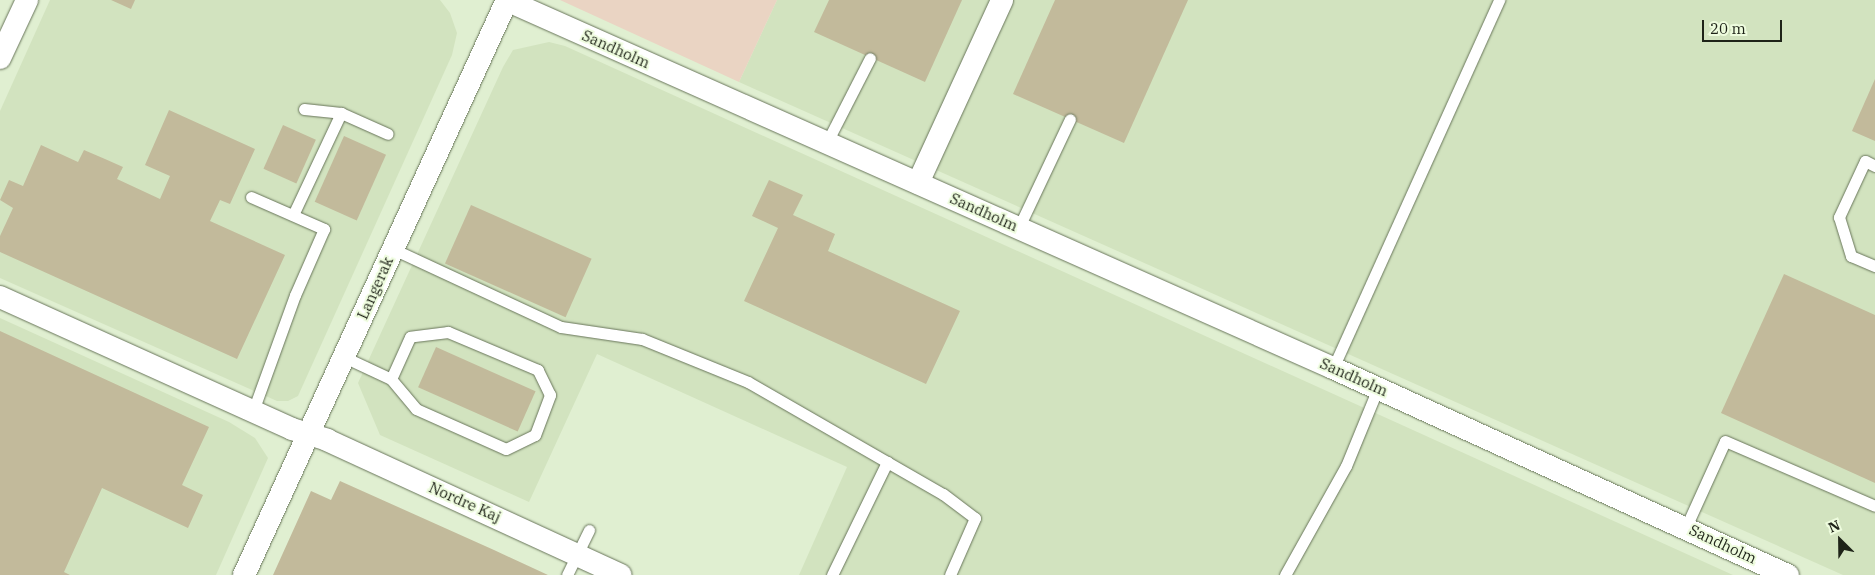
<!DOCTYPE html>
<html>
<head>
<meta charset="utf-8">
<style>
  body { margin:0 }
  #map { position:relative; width:1875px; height:575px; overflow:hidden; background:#e0efd1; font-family:"IBM Plex Serif",serif }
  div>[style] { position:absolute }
  .built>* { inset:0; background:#d2e3bf }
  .green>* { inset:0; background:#ead4c3 }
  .building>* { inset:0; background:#c2ba9b; transform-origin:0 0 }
  .roads { filter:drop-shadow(0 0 1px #68755a) drop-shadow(0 0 1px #68755a) }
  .lane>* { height:11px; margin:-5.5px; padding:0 5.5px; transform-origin:5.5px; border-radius:5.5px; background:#fff }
  .street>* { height:22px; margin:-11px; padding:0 11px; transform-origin:11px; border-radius:11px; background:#fff }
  span { translate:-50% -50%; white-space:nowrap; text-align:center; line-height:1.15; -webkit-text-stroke:4px #eefcde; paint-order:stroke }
  .street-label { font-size:15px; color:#1e2318 }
  .north { position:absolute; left:1815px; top:515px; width:50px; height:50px; -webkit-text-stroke:4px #eefcde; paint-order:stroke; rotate:337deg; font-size:14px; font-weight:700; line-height:20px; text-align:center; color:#1e2318 }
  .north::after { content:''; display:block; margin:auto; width:18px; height:22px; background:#1e2318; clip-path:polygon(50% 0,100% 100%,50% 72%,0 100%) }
  .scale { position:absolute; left:1702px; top:20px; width:80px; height:22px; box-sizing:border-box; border:2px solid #1e2318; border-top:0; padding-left:6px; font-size:15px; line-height:18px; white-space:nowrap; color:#1e2318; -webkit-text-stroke:4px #eefcde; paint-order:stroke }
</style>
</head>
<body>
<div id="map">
  <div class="built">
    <i style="clip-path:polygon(50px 0,440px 0,450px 13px,457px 33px,452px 55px,298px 396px,288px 401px,277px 401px,0 278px,0 111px)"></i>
    <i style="clip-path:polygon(777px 0,1875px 0,1875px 575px,1843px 575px,739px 82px)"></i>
    <i style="clip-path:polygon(549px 42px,565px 46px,1733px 575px,799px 575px,847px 467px,597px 354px,529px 502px,380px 435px,358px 383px,503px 67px,513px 50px)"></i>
    <i style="clip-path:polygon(0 318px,229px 422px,255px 438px,268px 458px,216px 575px,0 575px)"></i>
  </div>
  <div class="green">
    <i style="clip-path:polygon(560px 0,777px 0,739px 82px)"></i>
  </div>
  <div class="building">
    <i style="clip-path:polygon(111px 0,135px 0,131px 9px)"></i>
    <i style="clip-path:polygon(829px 0,962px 0,925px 82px,814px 32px)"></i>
    <i style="clip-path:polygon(1055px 0,1188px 0,1124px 143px,1013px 94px)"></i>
    <i style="clip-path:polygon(1875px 79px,1875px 141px,1852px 131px)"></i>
    <i style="clip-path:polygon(169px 110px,255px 149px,230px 204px,220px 200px,210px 221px,285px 255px,237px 359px,0 252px,0 236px,13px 208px,0 200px,9px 180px,23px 186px,41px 145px,78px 162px,84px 150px,105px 159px,123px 167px,117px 179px,160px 199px,170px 176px,145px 165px)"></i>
    <i style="left:283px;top:125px;width:36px;height:48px;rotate:24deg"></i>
    <i style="left:344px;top:136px;width:46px;height:72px;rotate:24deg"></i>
    <i style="clip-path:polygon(769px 180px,803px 195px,793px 215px,835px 234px,828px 251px,960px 311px,926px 384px,744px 301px,778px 228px,752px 216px)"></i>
    <i style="left:471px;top:205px;width:132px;height:64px;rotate:24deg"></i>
    <i style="clip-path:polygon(1784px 274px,1875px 315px,1875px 483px,1721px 413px)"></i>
    <i style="clip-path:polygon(0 331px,209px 427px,182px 485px,203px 495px,188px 528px,102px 488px,64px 572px,70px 575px,0 575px)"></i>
    <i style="left:436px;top:347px;width:109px;height:44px;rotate:24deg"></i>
    <i style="clip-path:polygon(340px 481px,494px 550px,548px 575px,273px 575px,311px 491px,331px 500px)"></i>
  </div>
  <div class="roads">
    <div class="lane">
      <i style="left:304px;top:109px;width:37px;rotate:6deg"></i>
      <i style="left:341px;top:113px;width:51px;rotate:24.1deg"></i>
      <i style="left:827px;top:142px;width:94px;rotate:-62.9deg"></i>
      <i style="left:1875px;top:166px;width:11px;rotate:-153deg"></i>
      <i style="left:1865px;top:161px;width:62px;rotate:114.9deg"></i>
      <i style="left:1839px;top:217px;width:41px;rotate:72.9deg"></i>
      <i style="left:1851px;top:256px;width:26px;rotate:23deg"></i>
      <i style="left:251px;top:197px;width:80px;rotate:23.7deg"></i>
      <i style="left:324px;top:229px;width:72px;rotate:113.7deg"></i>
      <i style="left:295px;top:295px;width:123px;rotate:109.9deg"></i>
      <i style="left:293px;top:215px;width:113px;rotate:-64.8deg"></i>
      <i style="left:1019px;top:227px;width:119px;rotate:-64.7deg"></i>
      <i style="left:393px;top:249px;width:185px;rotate:24.9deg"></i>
      <i style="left:561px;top:327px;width:82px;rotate:8.4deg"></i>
      <i style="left:642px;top:339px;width:114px;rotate:22.1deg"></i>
      <i style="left:748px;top:382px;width:225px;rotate:29.9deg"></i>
      <i style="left:943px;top:494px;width:40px;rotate:37deg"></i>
      <i style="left:975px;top:518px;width:62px;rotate:113.7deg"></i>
      <i style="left:344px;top:357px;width:52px;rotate:25.1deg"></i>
      <i style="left:391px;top:379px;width:39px;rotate:50deg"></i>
      <i style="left:416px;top:409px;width:98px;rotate:24deg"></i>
      <i style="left:506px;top:449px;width:32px;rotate:-26deg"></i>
      <i style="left:535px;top:435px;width:43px;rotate:-69.4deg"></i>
      <i style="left:550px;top:395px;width:28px;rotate:-116deg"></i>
      <i style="left:538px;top:370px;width:98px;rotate:-157.1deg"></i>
      <i style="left:448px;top:332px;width:38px;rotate:173deg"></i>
      <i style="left:410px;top:337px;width:46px;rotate:114.3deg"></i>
      <i style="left:1333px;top:368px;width:404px;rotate:-65.7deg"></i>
      <i style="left:1686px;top:527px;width:94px;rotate:-65.6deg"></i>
      <i style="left:1725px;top:441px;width:163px;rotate:23.4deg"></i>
      <i style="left:567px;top:575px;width:50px;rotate:-63.9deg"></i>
      <i style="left:832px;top:575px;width:126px;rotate:-64deg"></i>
      <i style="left:1285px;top:575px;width:125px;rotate:-60.8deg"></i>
      <i style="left:1346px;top:466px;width:84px;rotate:-67.7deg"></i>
    </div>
    <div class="street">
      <i style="left:506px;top:0;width:905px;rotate:23.99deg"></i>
      <i style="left:1333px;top:368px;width:500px;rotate:24.5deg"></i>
      <i style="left:0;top:58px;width:64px;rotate:-65deg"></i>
      <i style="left:918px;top:183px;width:201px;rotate:-65.3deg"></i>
      <i style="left:0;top:297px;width:320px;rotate:24.3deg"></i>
      <i style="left:292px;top:429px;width:37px;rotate:17deg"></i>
      <i style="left:327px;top:440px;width:323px;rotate:24.7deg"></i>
      <i style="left:244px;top:575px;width:632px;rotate:-65.42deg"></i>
    </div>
  </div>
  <div class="street-label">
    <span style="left:616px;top:49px;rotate:24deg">Sandholm</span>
    <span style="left:984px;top:212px;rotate:24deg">Sandholm</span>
    <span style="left:375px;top:288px;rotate:-66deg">Langerak</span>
    <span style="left:1354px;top:377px;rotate:24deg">Sandholm</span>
    <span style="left:465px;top:502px;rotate:24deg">Nordre Kaj</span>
    <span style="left:1723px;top:544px;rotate:25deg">Sandholm</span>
  </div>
  <div class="north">N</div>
  <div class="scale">20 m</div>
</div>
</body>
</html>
